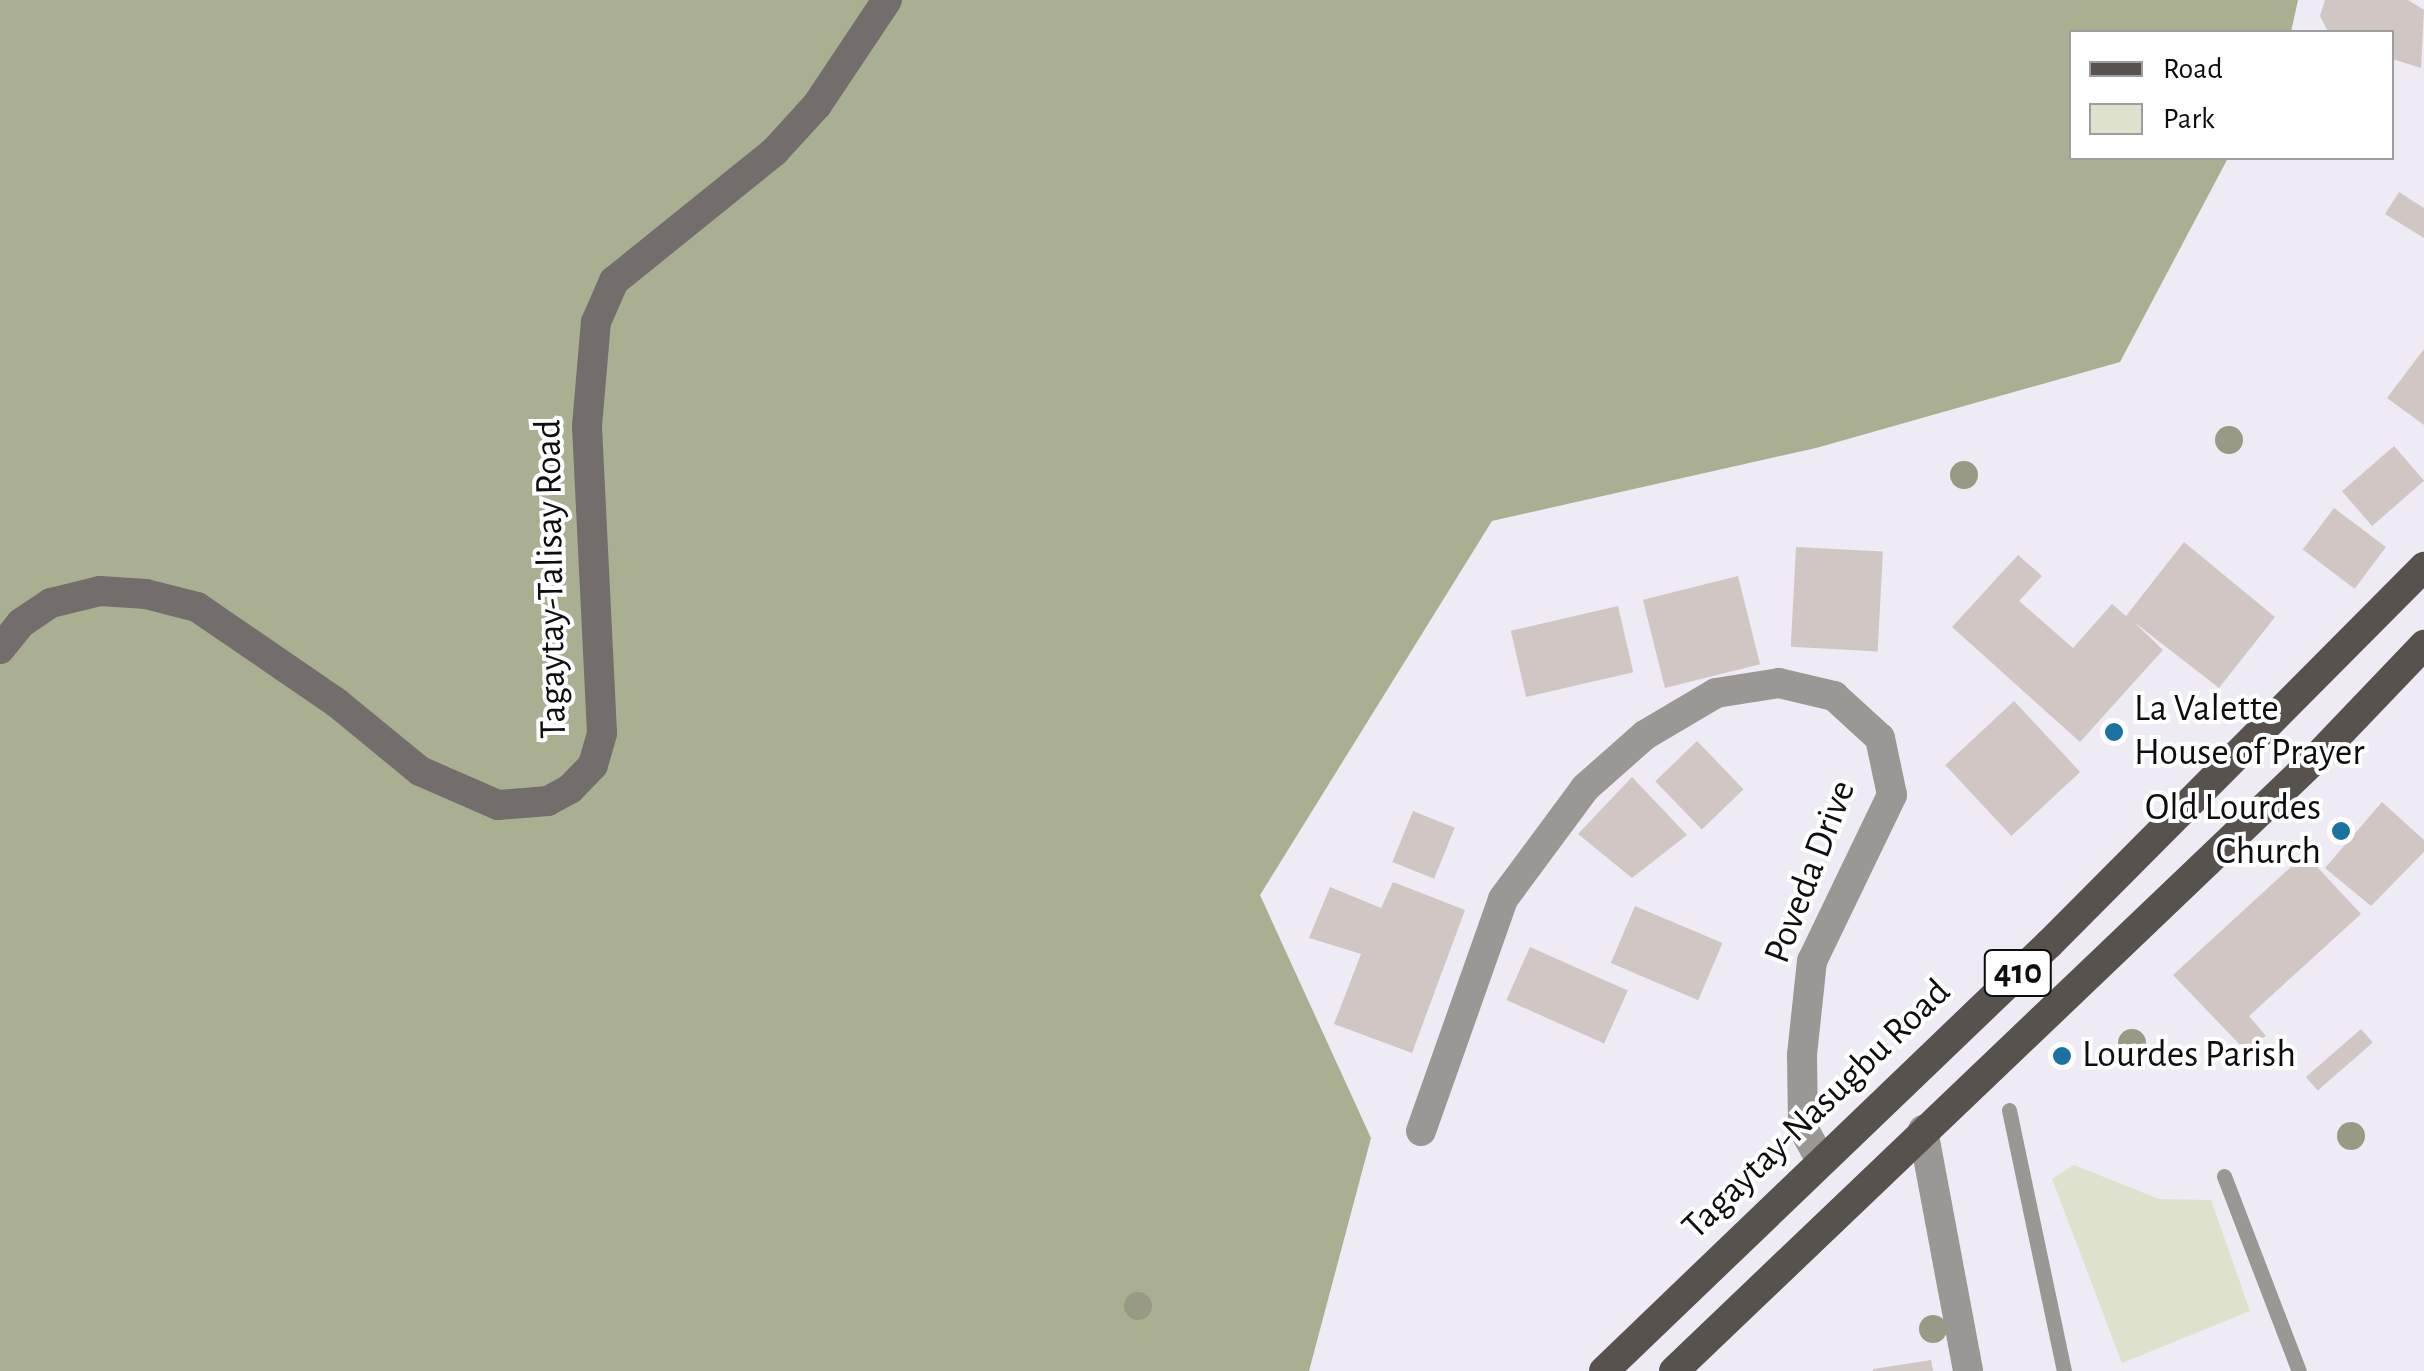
<!DOCTYPE html>
<html>
<head>
<meta charset="utf-8">
<style>
  body { margin:0 }
  #map { position:relative; width:2424px; height:1371px; overflow:hidden; background:#efebf4; font-family:"Alegreya Sans",sans-serif }
  div>[style] { position:absolute }
  .green>* { inset:0; background:#dee1cc }
  .forest>* { inset:0; background:#abaf92 }
  .building>* { inset:0; background:#d0c6c3; transform-origin:0 0 }
  .lane>* { height:15px; margin:-7.5px; padding:0 7.5px; transform-origin:7.5px; border-radius:7.5px; background:#9b9795 }
  .street>* { height:30px; margin:-15px; padding:0 15px; transform-origin:15px; border-radius:15px; background:#9b9795 }
  .secondary>* { height:30px; margin:-15px; padding:0 15px; transform-origin:15px; border-radius:15px; background:#736e6b }
  .primary>* { height:30px; margin:-15px; padding:0 15px; transform-origin:15px; border-radius:15px; background:#57524d }
  .trees>* { width:28px; height:28px; margin:-14px; border-radius:50%; background:#999a83 }
  .dots>* { width:28px; height:28px; translate:-50% -50%; box-sizing:border-box; border:5px solid #fff; border-radius:50% }
  span { translate:-50% -50%; white-space:nowrap; text-align:center; line-height:1.15; -webkit-text-stroke:8px #fff; paint-order:stroke }
  .shield-label span { padding:2px 8px; background:#fff; border:2px solid; border-radius:8px; -webkit-text-stroke-width:0 }
  .shield-label { font-size:35px; color:#0e0d10; font-weight:700 }
  .street-label { font-size:38px; color:#0e0d10 }
  .poi-label { font-size:38px; color:#0e0d10 }
  .left { translate:0 -50%; text-align:left }
  .right { translate:-100% -50%; text-align:right }
  .legend { position:absolute; left:2069px; top:30px; width:325px; height:130px; box-sizing:border-box; background:#fff; border:2px solid #9f9e9f; margin:0; padding:12px 18px; list-style:none; font-size:30px; color:#0e0d10 }
  .legend li { display:flex; align-items:center; gap:20px; height:50px }
  .legend b { width:50px; border:2px solid #9f9e9f }
</style>
</head>
<body>
<div id="map">
  <div class="green">
    <i style="clip-path:polygon(2074px 1165px,2159px 1199px,2211px 1200px,2250px 1311px,2122px 1363px,2052px 1179px)"></i>
  </div>
  <div class="forest">
    <i style="clip-path:polygon(0 0,2298px 0,2291px 32px,2072px 32px,2072px 158px,2228px 158px,2120px 362px,1816px 448px,1492px 521px,1260px 895px,1371px 1138px,1309px 1371px,0 1371px)"></i>
  </div>
  <div class="building">
    <i style="clip-path:polygon(2325px 0,2408px 0,2424px 10px,2421px 68px,2392px 59px,2392px 32px,2328px 32px,2320px 16px)"></i>
    <i style="clip-path:polygon(2399px 192px,2424px 208px,2424px 238px,2385px 214px)"></i>
    <i style="clip-path:polygon(2424px 349px,2424px 425px,2387px 398px)"></i>
    <i style="left:2394px;top:446px;width:46px;height:69px;rotate:49deg"></i>
    <i style="left:2334px;top:508px;width:65px;height:52px;rotate:37deg"></i>
    <i style="clip-path:polygon(2184px 542px,2275px 617px,2219px 688px,2134px 622px,2163px 650px,2080px 742px,1952px 627px,2018px 555px,2042px 576px,2019px 601px,2073px 648px,2112px 604px,2126px 616px)"></i>
    <i style="left:1796px;top:547px;width:87px;height:100px;rotate:3deg"></i>
    <i style="left:1738px;top:576px;width:91px;height:98px;rotate:76deg"></i>
    <i style="left:1618px;top:606px;width:68px;height:110px;rotate:77deg"></i>
    <i style="left:2014px;top:701px;width:97px;height:94px;rotate:47deg"></i>
    <i style="left:1697px;top:741px;width:67px;height:58px;rotate:46deg"></i>
    <i style="clip-path:polygon(1632px 777px,1687px 835px,1632px 878px,1578px 834px)"></i>
    <i style="clip-path:polygon(2382px 802px,2424px 840px,2424px 852px,2371px 906px,2325px 868px)"></i>
    <i style="left:1413px;top:811px;width:45px;height:55px;rotate:22deg"></i>
    <i style="clip-path:polygon(2305px 854px,2361px 914px,2249px 1016px,2266px 1036px,2243px 1048px,2173px 975px)"></i>
    <i style="clip-path:polygon(1393px 882px,1465px 910px,1412px 1053px,1334px 1024px,1361px 954px,1309px 938px,1330px 887px,1381px 908px)"></i>
    <i style="left:1635px;top:906px;width:95px;height:62px;rotate:23deg"></i>
    <i style="left:1530px;top:947px;width:107px;height:58px;rotate:24deg"></i>
    <i style="left:2361px;top:1029px;width:18px;height:73px;rotate:49deg"></i>
    <i style="clip-path:polygon(1931px 1360px,1933px 1371px,1873px 1371px,1873px 1369px)"></i>
  </div>
  <div class="lane">
    <i style="left:2009px;top:1110px;width:267px;rotate:78.1deg"></i>
    <i style="left:2224px;top:1176px;width:209px;rotate:69deg"></i>
  </div>
  <div class="street">
    <i style="left:1923px;top:1130px;width:245px;rotate:79.4deg"></i>
    <i style="left:1421px;top:1131px;width:246px;rotate:-70.5deg"></i>
    <i style="left:1503px;top:899px;width:138px;rotate:-53.5deg"></i>
    <i style="left:1585px;top:788px;width:80px;rotate:-41.5deg"></i>
    <i style="left:1645px;top:735px;width:82px;rotate:-30.6deg"></i>
    <i style="left:1716px;top:693px;width:64px;rotate:-9deg"></i>
    <i style="left:1779px;top:683px;width:57px;rotate:13.3deg"></i>
    <i style="left:1834px;top:696px;width:62px;rotate:42.4deg"></i>
    <i style="left:1880px;top:738px;width:58px;rotate:78.1deg"></i>
    <i style="left:1892px;top:795px;width:184px;rotate:115.7deg"></i>
    <i style="left:1812px;top:961px;width:95px;rotate:96.1deg"></i>
    <i style="left:1802px;top:1055px;width:73px;rotate:89.2deg"></i>
    <i style="left:1803px;top:1128px;width:37px;rotate:61deg"></i>
  </div>
  <div class="secondary">
    <i style="left:0;top:649px;width:33px;rotate:-51deg"></i>
    <i style="left:21px;top:623px;width:36px;rotate:-34deg"></i>
    <i style="left:51px;top:603px;width:50px;rotate:-13.8deg"></i>
    <i style="left:100px;top:591px;width:46px;rotate:3.7deg"></i>
    <i style="left:146px;top:594px;width:53px;rotate:14.3deg"></i>
    <i style="left:197px;top:607px;width:170px;rotate:34.4deg"></i>
    <i style="left:337px;top:703px;width:107px;rotate:39.3deg"></i>
    <i style="left:420px;top:771px;width:85px;rotate:23.6deg"></i>
    <i style="left:498px;top:805px;width:50px;rotate:-4.6deg"></i>
    <i style="left:548px;top:801px;width:25px;rotate:-29deg"></i>
    <i style="left:570px;top:789px;width:33px;rotate:-46deg"></i>
    <i style="left:593px;top:765px;width:33px;rotate:-74deg"></i>
    <i style="left:602px;top:733px;width:307px;rotate:-92.8deg"></i>
    <i style="left:587px;top:426px;width:104px;rotate:-85.1deg"></i>
    <i style="left:596px;top:322px;width:45px;rotate:-66.3deg"></i>
    <i style="left:614px;top:281px;width:207px;rotate:-38.9deg"></i>
    <i style="left:775px;top:151px;width:62px;rotate:-47.6deg"></i>
    <i style="left:817px;top:105px;width:126px;rotate:-56.3deg"></i>
  </div>
  <div class="primary">
    <i style="left:1604px;top:1371px;width:617px;rotate:-43.82deg"></i>
    <i style="left:2049px;top:944px;width:532px;rotate:-45.15deg"></i>
    <i style="left:1674px;top:1371px;width:886px;rotate:-43.67deg"></i>
    <i style="left:2315px;top:759px;width:158px;rotate:-46.3deg"></i>
  </div>
  <div class="trees">
    <i style="left:2229px;top:440px"></i>
    <i style="left:1964px;top:475px"></i>
    <i style="left:2132px;top:1043px"></i>
    <i style="left:2351px;top:1136px"></i>
    <i style="left:1138px;top:1306px"></i>
    <i style="left:1933px;top:1329px"></i>
  </div>
  <div class="dots">
    <i style="left:2114px;top:732px;background:#1b71a1"></i>
    <i style="left:2341px;top:831px;background:#1b71a1"></i>
    <i style="left:2062px;top:1056px;background:#1b71a1"></i>
  </div>
  <div class="shield-label">
    <span style="left:2018px;top:973px">410</span>
  </div>
  <div class="street-label">
    <span style="left:552px;top:579px;rotate:-91deg">Tagaytay-Talisay Road</span>
    <span style="left:1811px;top:872px;rotate:-69deg">Poveda Drive</span>
    <span style="left:1817px;top:1110px;rotate:-44deg">Tagaytay-Nasugbu Road</span>
  </div>
  <div class="poi-label">
    <span class="left" style="left:2134px;top:732px">La Valette<br>House of Prayer</span>
    <span class="right" style="left:2321px;top:831px">Old Lourdes<br>Church</span>
    <span class="left" style="left:2082px;top:1056px">Lourdes Parish</span>
  </div>
  <ul class="legend">
  <li><b style="height:12px;background:#57524d"></b>Road</li>
  <li><b style="height:28px;background:#dee1cc"></b>Park</li>
  </ul>
</div>
</body>
</html>
